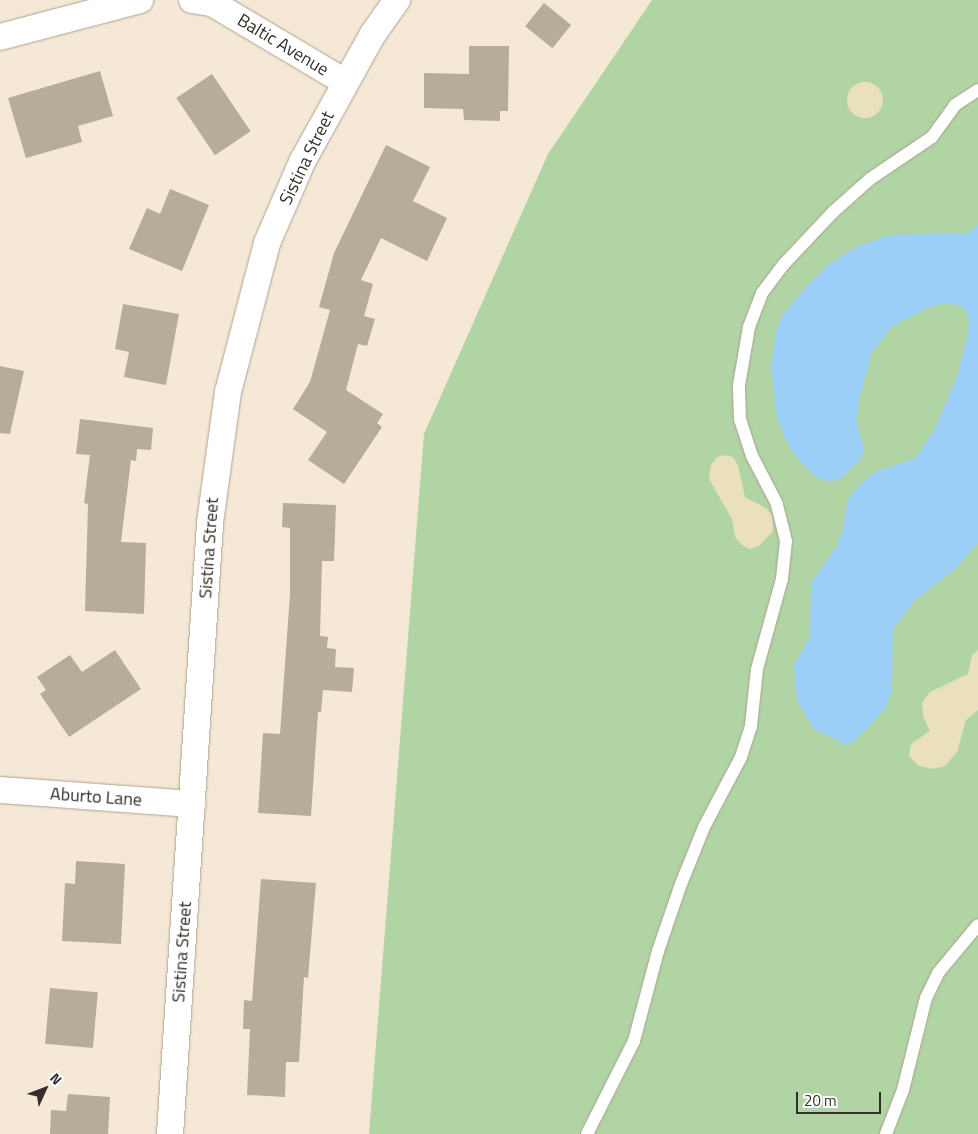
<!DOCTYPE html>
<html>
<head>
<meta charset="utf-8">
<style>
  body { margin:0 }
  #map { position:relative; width:978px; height:1134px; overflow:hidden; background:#f5e8d6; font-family:"Titillium Web",sans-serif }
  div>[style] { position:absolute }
  .green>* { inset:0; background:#b0d4a4 }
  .sand>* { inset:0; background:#eae0bb }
  .round { border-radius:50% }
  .water>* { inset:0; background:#9cd0f9 }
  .building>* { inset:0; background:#b7ab9a; transform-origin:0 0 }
  .roads { filter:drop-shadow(0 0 1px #aea291) drop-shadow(0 0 1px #aea291) }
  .lane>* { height:12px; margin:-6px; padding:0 6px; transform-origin:6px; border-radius:6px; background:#fff }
  .street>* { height:26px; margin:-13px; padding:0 13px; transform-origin:13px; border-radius:13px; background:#fff }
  span { translate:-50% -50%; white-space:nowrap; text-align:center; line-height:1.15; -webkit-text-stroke:4px #fff; paint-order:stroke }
  .street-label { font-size:18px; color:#332e27 }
  .north { position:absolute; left:20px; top:1064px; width:50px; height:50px; -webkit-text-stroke:4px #fff; paint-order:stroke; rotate:47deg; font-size:14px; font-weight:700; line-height:20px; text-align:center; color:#332e27 }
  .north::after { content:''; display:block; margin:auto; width:18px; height:22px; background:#332e27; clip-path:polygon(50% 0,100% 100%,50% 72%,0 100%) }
  .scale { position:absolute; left:796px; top:1092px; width:85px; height:22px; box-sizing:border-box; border:2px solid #332e27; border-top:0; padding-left:6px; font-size:15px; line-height:18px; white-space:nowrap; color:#332e27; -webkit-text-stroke:4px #fff; paint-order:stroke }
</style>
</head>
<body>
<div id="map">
  <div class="green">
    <i style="clip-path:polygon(652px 0,978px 0,978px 1134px,369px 1134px,424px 434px,548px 154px)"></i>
  </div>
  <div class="sand">
    <i class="round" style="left:847px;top:82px;width:36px;height:36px"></i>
    <i style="clip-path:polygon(725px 455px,733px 457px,738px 465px,745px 497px,767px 509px,772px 516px,773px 531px,759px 546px,750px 549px,742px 545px,735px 537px,732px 519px,709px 479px,711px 465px,717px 457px)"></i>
    <i style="clip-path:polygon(978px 650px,978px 710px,966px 720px,957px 752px,945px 766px,933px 769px,919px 766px,909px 756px,911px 744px,930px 731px,923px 716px,922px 703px,930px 692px,968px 674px,972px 655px)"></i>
  </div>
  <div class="water">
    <i style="clip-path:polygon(978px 224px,978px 543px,954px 570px,914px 601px,893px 629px,892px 690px,886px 708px,854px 742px,846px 745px,814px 729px,797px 700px,794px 665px,810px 636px,811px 583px,836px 547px,843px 531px,848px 499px,857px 488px,873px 473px,916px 458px,935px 429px,957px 376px,969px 329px,968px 314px,962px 307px,948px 303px,932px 306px,894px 325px,885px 335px,872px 353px,859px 399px,856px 421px,864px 447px,861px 460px,843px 477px,831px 482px,816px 477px,800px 461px,786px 441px,777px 416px,771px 366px,776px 332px,783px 315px,807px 286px,828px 265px,855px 248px,883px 237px,902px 234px,969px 233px)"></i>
  </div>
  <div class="building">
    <i style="left:544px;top:3px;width:35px;height:30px;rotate:39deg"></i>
    <i style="clip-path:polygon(469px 46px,509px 46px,508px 111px,500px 111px,500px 121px,464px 120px,463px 109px,424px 108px,424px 73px,469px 74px)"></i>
    <i style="clip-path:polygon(100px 71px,113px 116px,78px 126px,82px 142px,26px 158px,8px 98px)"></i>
    <i style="left:212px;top:74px;width:69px;height:43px;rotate:56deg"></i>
    <i style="clip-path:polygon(386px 145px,430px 167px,413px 201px,447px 218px,427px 261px,381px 238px,361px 280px,373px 284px,364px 316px,375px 319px,367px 346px,358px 344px,346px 390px,383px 414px,377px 423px,382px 427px,344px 484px,308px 460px,327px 432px,293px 409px,310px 382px,330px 310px,319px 307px,334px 253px)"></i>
    <i style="clip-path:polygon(170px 189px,209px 205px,182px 271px,129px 249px,147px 208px,160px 214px)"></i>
    <i style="clip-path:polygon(123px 304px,179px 314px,166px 385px,124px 377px,129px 352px,115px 349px)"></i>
    <i style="clip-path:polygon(0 366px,24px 371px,10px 434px,0 433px)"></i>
    <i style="clip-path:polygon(80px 419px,153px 428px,151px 450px,137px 449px,136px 461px,131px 460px,121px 542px,146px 543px,144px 614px,85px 611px,88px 504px,84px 503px,90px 455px,76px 454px)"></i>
    <i style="clip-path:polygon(283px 503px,336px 505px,334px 561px,322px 561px,320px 636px,328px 637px,327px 648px,336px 649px,335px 667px,354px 668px,352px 692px,323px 690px,321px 712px,318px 712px,311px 816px,258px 813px,263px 733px,280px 734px,290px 594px,290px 528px,282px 527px)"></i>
    <i style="clip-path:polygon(115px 650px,141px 689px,69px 737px,40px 694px,46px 690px,37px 677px,70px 655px,82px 672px)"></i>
    <i style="clip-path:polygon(76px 861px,125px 864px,121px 944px,62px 941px,65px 883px,75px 884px)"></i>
    <i style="clip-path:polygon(261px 879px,316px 883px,308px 978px,304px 977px,299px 1062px,286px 1062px,285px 1097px,247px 1095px,250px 1029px,243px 1029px,244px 1000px,252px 1001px)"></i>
    <i style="left:50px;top:988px;width:48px;height:56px;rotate:5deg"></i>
    <i style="clip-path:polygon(68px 1094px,110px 1097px,108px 1134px,50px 1134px,51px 1110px,66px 1111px)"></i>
  </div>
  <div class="roads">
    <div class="lane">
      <i style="left:587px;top:1134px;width:104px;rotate:-63.2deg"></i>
      <i style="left:634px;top:1041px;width:93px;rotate:-75.1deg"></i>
      <i style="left:658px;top:951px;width:71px;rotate:-71.1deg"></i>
      <i style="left:681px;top:884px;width:61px;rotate:-68deg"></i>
      <i style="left:704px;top:827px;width:79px;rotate:-62.1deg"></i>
      <i style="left:741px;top:757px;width:33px;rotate:-72deg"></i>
      <i style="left:751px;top:726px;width:57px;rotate:-84deg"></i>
      <i style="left:757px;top:669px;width:93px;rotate:-74.5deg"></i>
      <i style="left:782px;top:579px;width:38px;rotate:-84deg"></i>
      <i style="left:786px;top:541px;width:38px;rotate:-104deg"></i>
      <i style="left:777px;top:504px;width:54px;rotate:-117.5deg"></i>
      <i style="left:752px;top:456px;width:38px;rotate:-108deg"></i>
      <i style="left:740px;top:420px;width:35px;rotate:-92deg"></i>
      <i style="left:739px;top:385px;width:59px;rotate:-80.2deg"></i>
      <i style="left:749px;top:327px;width:36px;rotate:-69deg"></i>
      <i style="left:762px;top:293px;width:36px;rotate:-53deg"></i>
      <i style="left:784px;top:264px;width:71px;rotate:-46.7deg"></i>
      <i style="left:833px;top:212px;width:50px;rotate:-41.7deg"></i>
      <i style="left:870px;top:179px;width:75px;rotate:-34.1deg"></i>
      <i style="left:932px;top:137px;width:39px;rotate:-54deg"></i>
      <i style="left:955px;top:105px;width:27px;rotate:-33deg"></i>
      <i style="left:886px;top:1134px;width:47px;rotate:-68.9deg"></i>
      <i style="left:903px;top:1090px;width:95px;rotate:-76deg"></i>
      <i style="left:926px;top:998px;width:28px;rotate:-64deg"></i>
      <i style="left:938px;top:973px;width:62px;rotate:-50.2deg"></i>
    </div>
    <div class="street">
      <i style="left:192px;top:0;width:20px;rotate:9deg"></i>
      <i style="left:212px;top:3px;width:155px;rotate:30.7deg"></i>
      <i style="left:0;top:37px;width:145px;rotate:-14.8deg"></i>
      <i style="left:0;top:790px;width:193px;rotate:4.2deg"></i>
      <i style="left:170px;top:1134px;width:612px;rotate:-86.25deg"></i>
      <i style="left:210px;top:523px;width:132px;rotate:-82.2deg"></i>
      <i style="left:228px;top:392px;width:154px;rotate:-75.3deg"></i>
      <i style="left:267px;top:243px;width:88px;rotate:-66.6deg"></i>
      <i style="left:302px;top:162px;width:146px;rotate:-61deg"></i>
      <i style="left:373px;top:34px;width:42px;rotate:-54.8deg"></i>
    </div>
  </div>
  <div class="street-label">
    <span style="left:283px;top:45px;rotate:31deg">Baltic Avenue</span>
    <span style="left:307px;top:158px;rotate:-64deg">Sistina Street</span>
    <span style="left:209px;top:548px;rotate:-86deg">Sistina Street</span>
    <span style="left:96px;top:797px;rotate:4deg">Aburto Lane</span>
    <span style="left:182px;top:952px;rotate:-86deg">Sistina Street</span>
  </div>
  <div class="north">N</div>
  <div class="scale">20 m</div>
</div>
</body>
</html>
